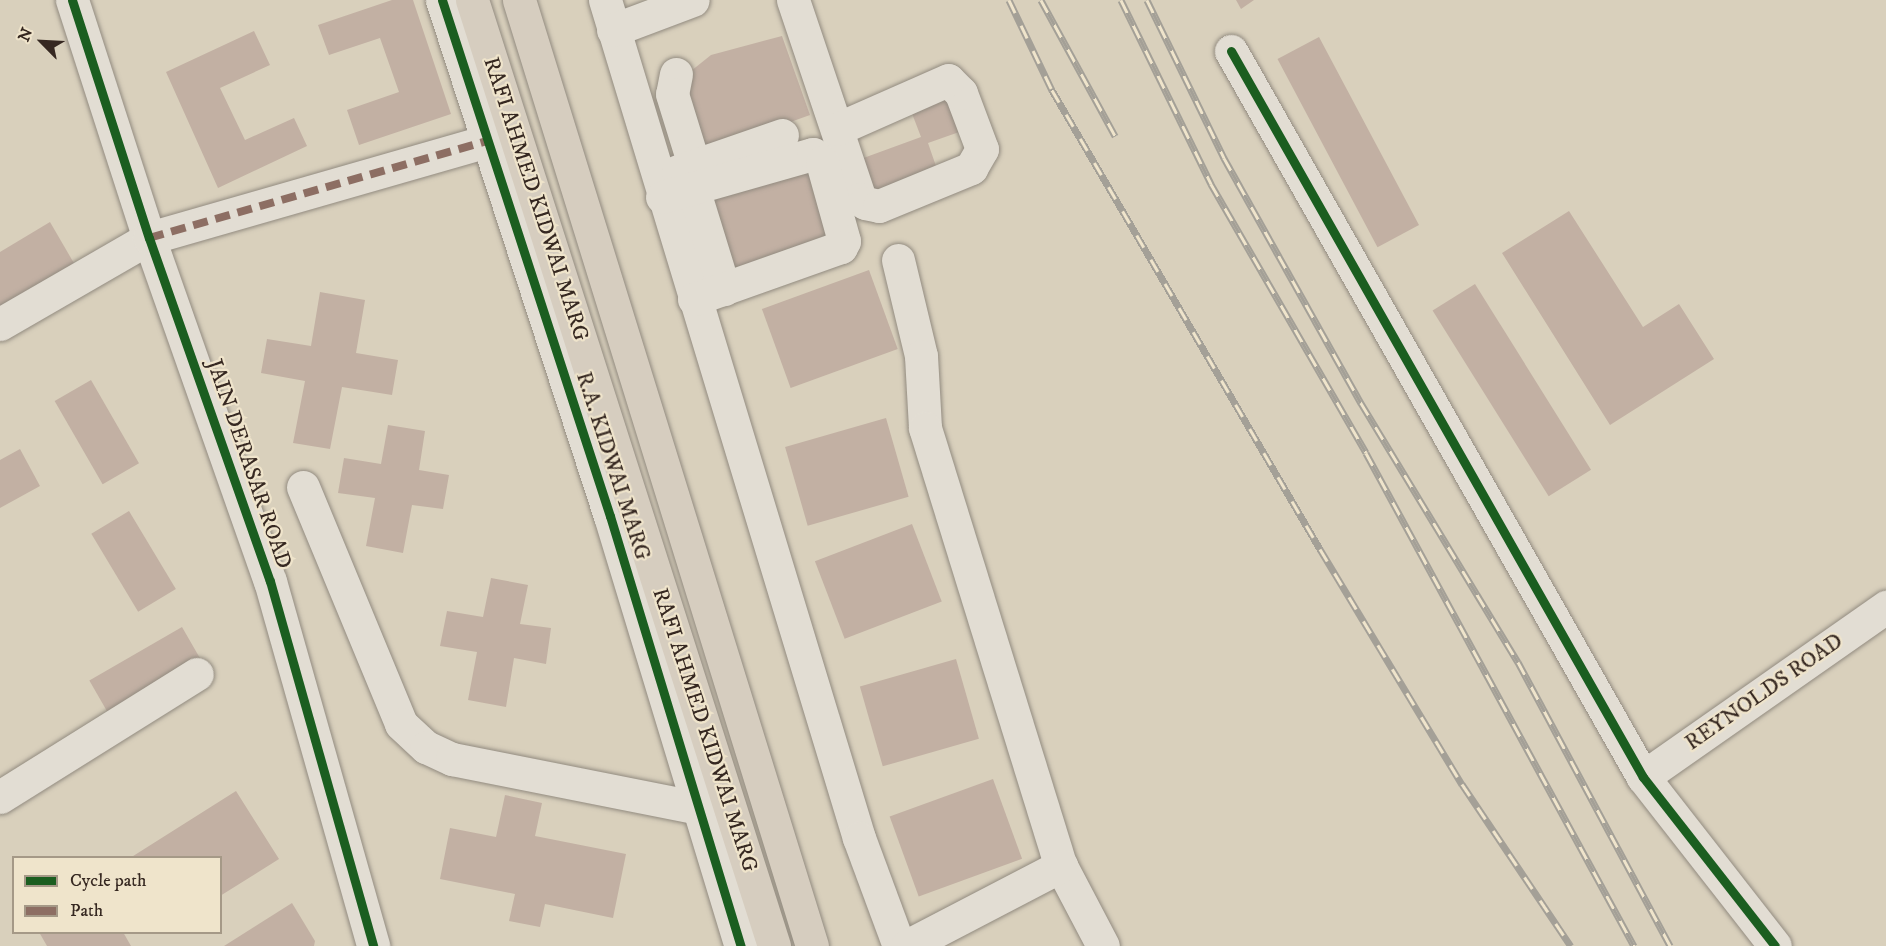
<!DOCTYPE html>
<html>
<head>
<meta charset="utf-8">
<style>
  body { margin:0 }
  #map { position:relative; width:1886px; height:946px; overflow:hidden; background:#d9d0bc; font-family:"IM FELL DW Pica",serif }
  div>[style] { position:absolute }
  .building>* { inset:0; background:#c2b0a3; transform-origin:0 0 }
  .roads { filter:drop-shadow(0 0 2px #928b80) drop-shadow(0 0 2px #928b80) }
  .minor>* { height:33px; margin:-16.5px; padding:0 16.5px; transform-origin:16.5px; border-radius:16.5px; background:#e2ddd3 }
  .major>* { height:33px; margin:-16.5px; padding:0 16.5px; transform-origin:16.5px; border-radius:16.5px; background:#d6cdbf }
  .rail>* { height:7px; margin-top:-3.5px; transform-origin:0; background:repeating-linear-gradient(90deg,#efe4cb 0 14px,#a4a097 0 28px); box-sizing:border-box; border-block:2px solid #a4a097 }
  .quiet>* { height:8px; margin-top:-4px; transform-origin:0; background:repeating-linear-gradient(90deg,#8d6e63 0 15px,transparent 0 23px) }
  .cycleway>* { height:9px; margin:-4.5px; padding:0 4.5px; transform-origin:4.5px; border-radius:4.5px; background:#1b5e20 }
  span { translate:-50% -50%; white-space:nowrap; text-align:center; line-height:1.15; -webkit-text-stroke:4.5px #efe4cb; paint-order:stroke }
  .street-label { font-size:22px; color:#362821 }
  .legend { position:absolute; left:12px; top:856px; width:210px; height:78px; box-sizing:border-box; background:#efe4cb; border:2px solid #a59987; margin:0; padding:8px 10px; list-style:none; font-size:18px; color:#362821 }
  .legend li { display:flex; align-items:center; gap:12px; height:30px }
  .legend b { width:30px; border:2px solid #a59987 }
  .north { position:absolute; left:12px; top:12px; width:60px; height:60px; -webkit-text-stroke:4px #efe4cb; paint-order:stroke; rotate:294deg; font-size:16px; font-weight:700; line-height:24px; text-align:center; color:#362821 }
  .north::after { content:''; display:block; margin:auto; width:21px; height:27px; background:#362821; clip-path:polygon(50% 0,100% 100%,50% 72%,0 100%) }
</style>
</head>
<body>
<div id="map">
  <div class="building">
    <i style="clip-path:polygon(392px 0,413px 0,451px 114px,359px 145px,347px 110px,399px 92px,380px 38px,329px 55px,318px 25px)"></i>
    <i style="clip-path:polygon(1236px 0,1254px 0,1241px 9px)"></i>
    <i style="clip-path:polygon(254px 31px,270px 65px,220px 88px,245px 140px,294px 118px,307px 146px,218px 188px,166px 72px)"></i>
    <i style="clip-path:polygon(782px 36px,810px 115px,699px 155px,684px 107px,691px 71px,711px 55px)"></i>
    <i style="left:1319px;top:37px;width:213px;height:47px;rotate:62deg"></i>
    <i style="clip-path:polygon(947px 89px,962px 131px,928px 143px,937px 169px,870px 194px,858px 160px,921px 137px,908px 103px)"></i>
    <i style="left:817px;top:162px;width:84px;height:120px;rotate:75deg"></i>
    <i style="clip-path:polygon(1569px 211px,1643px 327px,1679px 304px,1714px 359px,1610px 425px,1502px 253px)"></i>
    <i style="clip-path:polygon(50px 222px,75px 265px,0 310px,0 252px)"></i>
    <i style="left:869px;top:270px;width:84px;height:114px;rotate:70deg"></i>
    <i style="left:1475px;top:284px;width:219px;height:50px;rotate:58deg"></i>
    <i style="clip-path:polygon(320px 292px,365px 300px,356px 353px,398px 360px,392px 395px,342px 387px,330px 449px,293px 443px,305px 381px,261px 373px,267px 339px,311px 346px)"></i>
    <i style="left:91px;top:380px;width:96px;height:42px;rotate:60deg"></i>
    <i style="left:886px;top:418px;width:82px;height:105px;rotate:74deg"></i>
    <i style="clip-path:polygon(388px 425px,425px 431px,419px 470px,449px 475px,443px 509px,412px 505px,403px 553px,366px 546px,375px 498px,338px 493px,344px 458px,381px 464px)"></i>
    <i style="clip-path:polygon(20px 449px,40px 486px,0 508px,0 460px)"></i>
    <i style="left:129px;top:511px;width:91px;height:44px;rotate:59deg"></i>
    <i style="left:912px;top:524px;width:83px;height:104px;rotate:69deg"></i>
    <i style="clip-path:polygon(491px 578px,528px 585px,520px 624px,551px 628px,546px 664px,514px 658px,506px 707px,468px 700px,477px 652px,440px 646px,447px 611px,483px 617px)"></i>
    <i style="left:182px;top:627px;width:40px;height:107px;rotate:60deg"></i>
    <i style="left:956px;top:659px;width:83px;height:100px;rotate:74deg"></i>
    <i style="left:993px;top:779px;width:85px;height:110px;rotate:70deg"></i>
    <i style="clip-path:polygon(236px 791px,279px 859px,220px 896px,220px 858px,130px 858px)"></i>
    <i style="clip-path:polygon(505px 795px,542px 803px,535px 836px,626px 854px,613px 918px,545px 904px,540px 927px,509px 921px,515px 894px,440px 879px,450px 828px,496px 837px)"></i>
    <i style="clip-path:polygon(292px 903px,315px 941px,314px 946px,224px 946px)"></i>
    <i style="clip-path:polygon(39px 932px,123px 932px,131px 946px,47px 946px)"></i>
  </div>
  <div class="roads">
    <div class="minor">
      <i style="left:72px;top:0;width:250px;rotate:72.1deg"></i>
      <i style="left:149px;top:238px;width:364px;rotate:70.6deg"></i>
      <i style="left:270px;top:581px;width:379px;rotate:74.2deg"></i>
      <i style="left:442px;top:0;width:543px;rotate:71.97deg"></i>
      <i style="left:610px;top:516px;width:450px;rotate:73.1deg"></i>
      <i style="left:605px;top:0;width:876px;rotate:73.14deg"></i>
      <i style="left:859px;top:838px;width:115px;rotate:69.7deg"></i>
      <i style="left:793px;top:0;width:210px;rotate:71.4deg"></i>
      <i style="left:860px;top:199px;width:6px;rotate:39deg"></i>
      <i style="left:865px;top:203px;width:14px;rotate:12deg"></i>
      <i style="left:879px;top:206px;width:100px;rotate:-22.4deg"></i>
      <i style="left:971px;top:168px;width:22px;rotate:-60deg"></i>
      <i style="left:982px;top:149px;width:60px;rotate:-110.6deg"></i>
      <i style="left:961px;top:93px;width:18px;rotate:-135deg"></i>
      <i style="left:948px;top:80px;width:121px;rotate:156.2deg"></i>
      <i style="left:613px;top:30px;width:85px;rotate:-20.6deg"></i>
      <i style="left:1231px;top:51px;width:835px;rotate:60.43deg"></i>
      <i style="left:1643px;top:777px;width:214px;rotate:52deg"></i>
      <i style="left:676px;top:74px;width:20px;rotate:101deg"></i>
      <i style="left:672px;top:94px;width:74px;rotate:72.8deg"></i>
      <i style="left:678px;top:171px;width:110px;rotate:-19.1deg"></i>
      <i style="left:693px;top:188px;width:106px;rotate:72.9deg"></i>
      <i style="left:662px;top:197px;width:157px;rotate:-15.9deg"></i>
      <i style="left:813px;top:154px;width:12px;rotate:42deg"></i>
      <i style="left:822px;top:162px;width:82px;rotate:74.4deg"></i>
      <i style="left:844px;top:241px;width:7px;rotate:117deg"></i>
      <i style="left:841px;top:247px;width:156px;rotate:160.5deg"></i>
      <i style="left:898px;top:260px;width:99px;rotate:76.5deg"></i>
      <i style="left:921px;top:356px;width:72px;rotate:86.8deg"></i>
      <i style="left:925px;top:428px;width:459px;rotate:72.8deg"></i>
      <i style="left:1061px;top:866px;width:90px;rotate:62.3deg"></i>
      <i style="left:0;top:324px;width:172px;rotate:-30deg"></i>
      <i style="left:149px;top:238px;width:353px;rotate:-16deg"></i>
      <i style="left:303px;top:487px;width:256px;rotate:67.5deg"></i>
      <i style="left:401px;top:724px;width:34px;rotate:43deg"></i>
      <i style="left:426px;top:747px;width:29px;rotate:25deg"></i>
      <i style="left:452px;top:759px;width:252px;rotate:11.2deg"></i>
      <i style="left:1643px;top:777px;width:297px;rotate:-35deg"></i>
      <i style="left:0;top:797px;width:232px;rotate:-32deg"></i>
      <i style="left:907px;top:946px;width:174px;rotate:-27.5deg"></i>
    </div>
    <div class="major">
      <i style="left:472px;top:0;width:993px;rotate:72.29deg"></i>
      <i style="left:519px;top:0;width:990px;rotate:72.79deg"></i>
    </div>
  </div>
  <div class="rail">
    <i style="left:1009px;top:0;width:100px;rotate:64.5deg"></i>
    <i style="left:1052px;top:90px;width:532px;rotate:59.72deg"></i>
    <i style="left:1320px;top:549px;width:275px;rotate:58.9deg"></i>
    <i style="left:1462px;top:784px;width:195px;rotate:56.1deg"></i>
    <i style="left:1041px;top:0;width:155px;rotate:61.4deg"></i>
    <i style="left:1121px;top:0;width:205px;rotate:63.9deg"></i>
    <i style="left:1211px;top:184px;width:310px;rotate:60deg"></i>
    <i style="left:1366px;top:453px;width:561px;rotate:61.47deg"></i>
    <i style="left:1147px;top:0;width:176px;rotate:64deg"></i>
    <i style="left:1224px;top:158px;width:281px;rotate:60.8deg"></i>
    <i style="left:1361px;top:403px;width:303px;rotate:58.8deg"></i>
    <i style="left:1518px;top:662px;width:322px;rotate:61.8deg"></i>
  </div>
  <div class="quiet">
    <i style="left:149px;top:238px;width:353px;rotate:-16deg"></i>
  </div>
  <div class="cycleway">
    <i style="left:72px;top:0;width:250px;rotate:72.1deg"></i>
    <i style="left:149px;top:238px;width:364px;rotate:70.6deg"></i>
    <i style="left:270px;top:581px;width:379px;rotate:74.2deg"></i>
    <i style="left:442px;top:0;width:543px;rotate:71.97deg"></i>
    <i style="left:610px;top:516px;width:450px;rotate:73.1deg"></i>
    <i style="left:1231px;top:51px;width:835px;rotate:60.43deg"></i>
    <i style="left:1643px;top:777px;width:214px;rotate:52deg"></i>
  </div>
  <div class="street-label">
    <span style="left:536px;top:199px;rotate:72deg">RAFI AHMED KIDWAI MARG</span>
    <span style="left:249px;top:464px;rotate:71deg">JAIN DERASAR ROAD</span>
    <span style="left:613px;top:466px;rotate:72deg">R.A. KIDWAI MARG</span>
    <span style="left:1764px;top:692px;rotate:-35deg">REYNOLDS ROAD</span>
    <span style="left:705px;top:730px;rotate:72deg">RAFI AHMED KIDWAI MARG</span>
  </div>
  <ul class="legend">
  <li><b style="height:8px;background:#1b5e20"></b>Cycle path</li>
  <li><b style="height:8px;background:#8d6e63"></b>Path</li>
  </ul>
  <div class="north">N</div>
</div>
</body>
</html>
